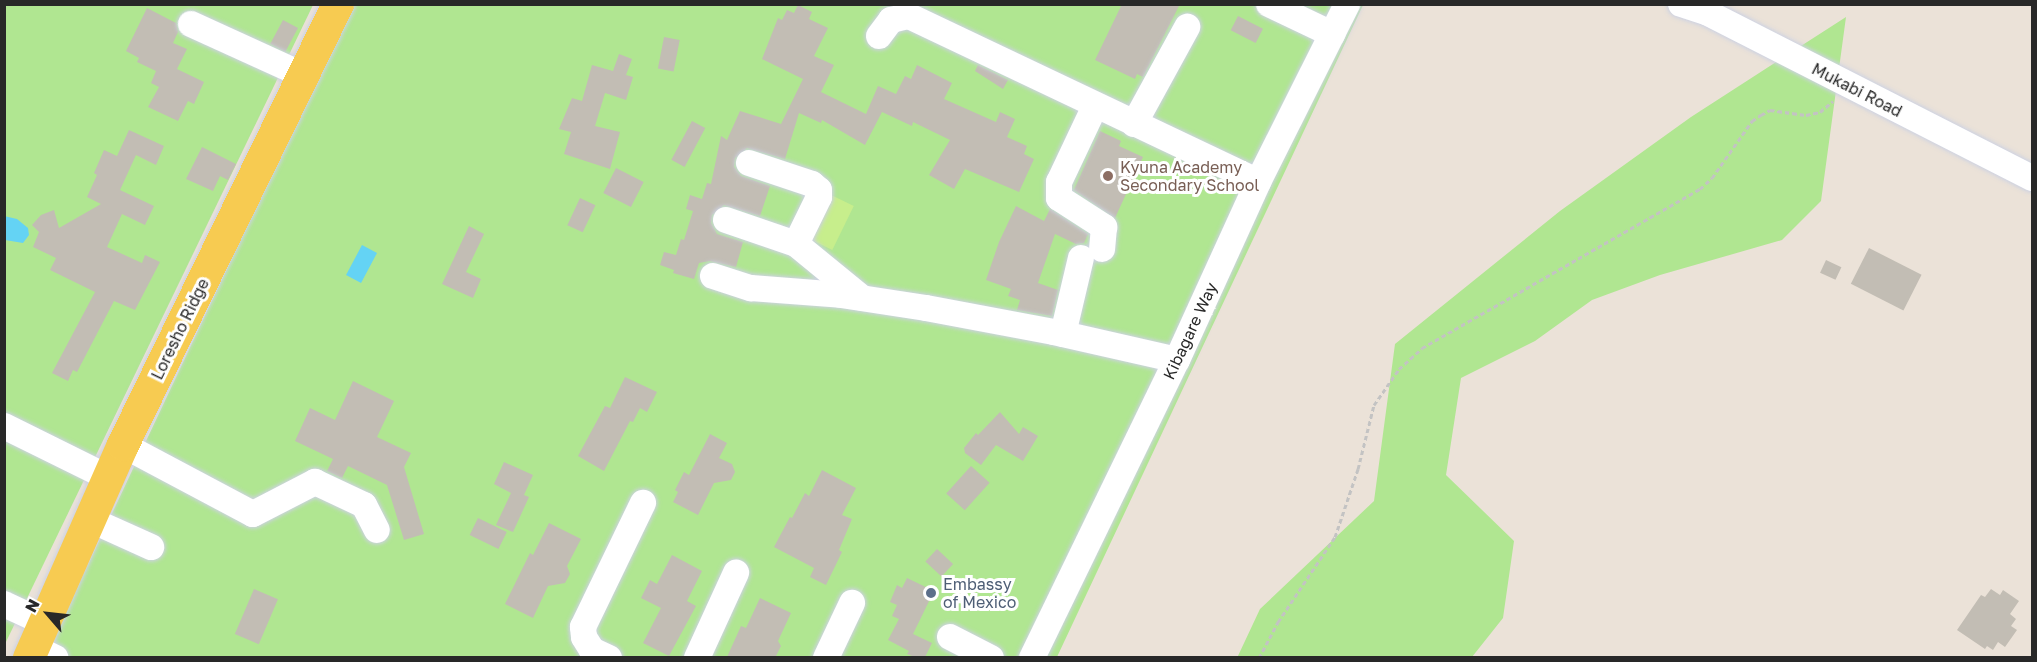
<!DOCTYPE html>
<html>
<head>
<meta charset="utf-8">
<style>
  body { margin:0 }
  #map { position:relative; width:2037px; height:662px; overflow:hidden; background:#ebe2d8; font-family:"Golos Text",sans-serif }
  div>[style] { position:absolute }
  .green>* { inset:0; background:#b0e691 }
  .pitch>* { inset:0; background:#c7ee8c; transform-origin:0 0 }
  .water>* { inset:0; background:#64d3f4; transform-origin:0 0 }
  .building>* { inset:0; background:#c2bdb4; transform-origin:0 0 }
  .path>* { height:3px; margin-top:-1.5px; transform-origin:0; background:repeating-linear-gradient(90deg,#c3c3c3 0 4.5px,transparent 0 7.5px) }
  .roads { filter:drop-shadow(0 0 2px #cdd2e2) drop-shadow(0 0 2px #cdd2e2) }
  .minor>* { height:26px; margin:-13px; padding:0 13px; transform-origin:13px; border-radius:13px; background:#fff }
  .major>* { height:32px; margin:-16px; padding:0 16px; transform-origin:16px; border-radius:16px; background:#f7cb51 }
  .dots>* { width:16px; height:16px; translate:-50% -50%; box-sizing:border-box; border:3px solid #fff; border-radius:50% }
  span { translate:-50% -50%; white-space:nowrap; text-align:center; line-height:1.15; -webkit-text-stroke:6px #fff; paint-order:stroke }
  .street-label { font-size:16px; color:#282828 }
  .education-label { font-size:16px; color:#785e54 }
  .left { translate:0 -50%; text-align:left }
  .service-label { font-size:16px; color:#4e5e75 }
  .frame { position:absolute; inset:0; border:6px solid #282828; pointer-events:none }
  .north { position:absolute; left:18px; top:584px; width:60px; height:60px; -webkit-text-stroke:4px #fff; paint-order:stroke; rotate:298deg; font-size:16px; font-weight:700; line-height:24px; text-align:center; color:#282828 }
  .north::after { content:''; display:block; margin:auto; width:21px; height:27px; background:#282828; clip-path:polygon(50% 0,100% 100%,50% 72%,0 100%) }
</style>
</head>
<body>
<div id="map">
  <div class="green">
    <i style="clip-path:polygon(4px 5px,313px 5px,5px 644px,4px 644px)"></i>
    <i style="clip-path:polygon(351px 5px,1363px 5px,1057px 657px,44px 658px)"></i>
    <i style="clip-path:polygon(1846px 17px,1821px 201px,1782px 240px,1660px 275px,1592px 300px,1535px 341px,1461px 378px,1446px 475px,1514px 541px,1503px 618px,1472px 657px,1237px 658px,1260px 609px,1374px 501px,1395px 344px,1560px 211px,1691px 117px)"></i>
  </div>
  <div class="pitch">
    <i style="left:825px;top:192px;width:32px;height:49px;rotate:26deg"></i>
  </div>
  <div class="water">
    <i style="clip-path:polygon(4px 216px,17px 219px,28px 228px,29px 235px,23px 243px,5px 240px)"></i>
    <i style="left:362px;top:245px;width:17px;height:34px;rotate:28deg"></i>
  </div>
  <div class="building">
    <i style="clip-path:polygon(1122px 4px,1180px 4px,1143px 77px,1137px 74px,1135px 79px,1095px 60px)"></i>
    <i style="clip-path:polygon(798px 5px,812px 12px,809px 19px,828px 28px,814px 56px,834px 65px,821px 92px,866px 114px,878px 86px,896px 94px,905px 76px,911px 79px,917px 65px,952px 83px,944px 99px,996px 122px,1000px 112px,1015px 119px,1007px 137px,1027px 146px,1024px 154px,1034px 159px,1019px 192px,965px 169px,954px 189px,929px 175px,950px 140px,913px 122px,912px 126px,882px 112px,865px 145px,822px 120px,821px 123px,799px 113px,785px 159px,747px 148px,735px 158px,734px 167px,741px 176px,770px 186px,760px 216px,724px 205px,712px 215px,711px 223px,717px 234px,743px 242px,736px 267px,710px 261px,699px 263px,694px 279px,673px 273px,674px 270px,660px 265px,664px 252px,676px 255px,681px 239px,684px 240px,693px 211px,686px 209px,690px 195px,702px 199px,707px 183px,711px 184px,721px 136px,727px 140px,740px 111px,781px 124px,803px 79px,762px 59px,778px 18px,782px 20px,787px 10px,794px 13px)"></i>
    <i style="clip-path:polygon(147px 8px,176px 23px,178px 32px,173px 43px,187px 49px,177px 69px,204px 82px,194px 104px,188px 101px,178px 121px,148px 107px,159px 87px,151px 83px,156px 71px,137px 62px,139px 58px,126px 51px)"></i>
    <i style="left:1238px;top:16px;width:28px;height:16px;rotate:27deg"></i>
    <i style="left:283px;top:20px;width:17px;height:27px;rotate:28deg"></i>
    <i style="left:664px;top:37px;width:16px;height:32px;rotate:11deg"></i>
    <i style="clip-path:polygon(619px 54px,632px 59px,626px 75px,633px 77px,626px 100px,605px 93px,595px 126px,620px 132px,610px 169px,564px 154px,571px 132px,559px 129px,572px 98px,582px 101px,592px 65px,613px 71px)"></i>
    <i style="clip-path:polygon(978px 65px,1008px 80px,1003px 89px,975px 71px)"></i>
    <i style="left:692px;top:121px;width:15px;height:44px;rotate:28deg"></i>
    <i style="clip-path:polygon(129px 130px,164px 146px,156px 165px,136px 155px,120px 190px,154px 206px,145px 225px,122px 214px,107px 247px,142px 263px,145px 255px,160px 262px,135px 310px,114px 301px,77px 372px,73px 370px,68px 381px,52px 373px,95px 292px,50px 270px,56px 258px,33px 247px,39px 232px,32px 225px,41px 215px,54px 210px,59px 228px,101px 204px,87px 197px,97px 175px,94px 173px,104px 150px,117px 156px)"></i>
    <i style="clip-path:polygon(1100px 131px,1121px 141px,1119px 146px,1143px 157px,1115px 218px,1074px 190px)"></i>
    <i style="clip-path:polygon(202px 147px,236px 164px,228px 180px,220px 176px,213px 191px,186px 179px)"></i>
    <i style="left:616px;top:168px;width:31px;height:28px;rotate:27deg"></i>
    <i style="left:580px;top:198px;width:17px;height:30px;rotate:25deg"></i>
    <i style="clip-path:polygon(1016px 206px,1044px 221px,1050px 209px,1088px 234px,1084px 243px,1076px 244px,1055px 234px,1038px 283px,1058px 290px,1052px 316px,1017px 310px,1020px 300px,1008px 296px,1011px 289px,986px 280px,999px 242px)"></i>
    <i style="clip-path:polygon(469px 226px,484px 234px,466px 272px,481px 279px,473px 298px,442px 284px)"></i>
    <i style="left:1869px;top:248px;width:59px;height:40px;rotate:27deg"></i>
    <i style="left:1826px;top:260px;width:17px;height:14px;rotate:25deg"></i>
    <i style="clip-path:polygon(625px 377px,657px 392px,647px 412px,640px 408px,633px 422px,630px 421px,604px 471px,578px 456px,605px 406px,610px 408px)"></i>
    <i style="clip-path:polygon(353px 381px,394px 401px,377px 437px,411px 453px,404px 467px,424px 534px,404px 540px,387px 485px,348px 466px,342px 478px,327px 471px,333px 459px,295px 441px,310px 408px,335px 420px)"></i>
    <i style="clip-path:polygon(1000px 412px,1019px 434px,1023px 427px,1038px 436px,1023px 461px,996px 445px,981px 465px,965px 453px,964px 448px,976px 433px,978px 435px)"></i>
    <i style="clip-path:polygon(710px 434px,727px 443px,719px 458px,732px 464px,735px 472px,731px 480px,714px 483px,698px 515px,673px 502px,678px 492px,675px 490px,684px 472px,689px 475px)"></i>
    <i style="clip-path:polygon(504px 462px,533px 475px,524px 495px,529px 497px,513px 532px,496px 525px,511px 493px,494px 484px)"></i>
    <i style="left:971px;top:466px;width:25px;height:37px;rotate:42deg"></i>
    <i style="clip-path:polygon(822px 470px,856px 488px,842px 515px,852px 519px,839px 550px,842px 552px,826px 585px,810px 577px,814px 568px,774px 547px,790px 517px,792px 518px,805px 493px,809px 496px)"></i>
    <i style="left:478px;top:518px;width:32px;height:19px;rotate:26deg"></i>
    <i style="clip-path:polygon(549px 523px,581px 539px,567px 566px,570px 574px,565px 583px,548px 586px,533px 618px,505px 604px,530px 553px,533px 555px)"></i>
    <i style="left:937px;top:549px;width:22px;height:17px;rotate:43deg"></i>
    <i style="clip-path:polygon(672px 555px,702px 571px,687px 601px,696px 606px,669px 656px,643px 643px,661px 608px,641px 598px,650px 580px,657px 584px)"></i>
    <i style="clip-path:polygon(907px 578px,934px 591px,913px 634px,932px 643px,925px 657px,915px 657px,907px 654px,909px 651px,888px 640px,899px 619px,892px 616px,897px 605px,890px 602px,897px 585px,902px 588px)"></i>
    <i style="left:254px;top:589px;width:26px;height:49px;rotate:23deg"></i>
    <i style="clip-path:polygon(1991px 589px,2000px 595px,2003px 590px,2019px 601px,2010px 614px,2016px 619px,2011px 626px,2017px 630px,2005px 647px,1998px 642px,1993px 650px,1987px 646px,1985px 649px,1957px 630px,1981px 595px,1985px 597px)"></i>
    <i style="clip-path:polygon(760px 598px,791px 613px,778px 641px,781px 646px,776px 656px,727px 657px,741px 626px,746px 628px)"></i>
  </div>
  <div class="path">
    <i style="left:1259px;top:658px;width:41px;rotate:-62.2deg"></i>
    <i style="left:1278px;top:622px;width:102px;rotate:-56.2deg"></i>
    <i style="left:1335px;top:537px;width:72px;rotate:-71.3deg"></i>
    <i style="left:1358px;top:469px;width:66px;rotate:-76deg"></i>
    <i style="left:1374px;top:405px;width:44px;rotate:-55.2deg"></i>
    <i style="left:1399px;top:369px;width:31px;rotate:-42deg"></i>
    <i style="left:1422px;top:348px;width:320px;rotate:-29.8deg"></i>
    <i style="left:1700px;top:189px;width:16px;rotate:-43deg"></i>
    <i style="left:1712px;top:178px;width:70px;rotate:-54.9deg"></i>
    <i style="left:1752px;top:121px;width:11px;rotate:-34deg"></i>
    <i style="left:1761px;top:115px;width:10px;rotate:-29deg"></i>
    <i style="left:1770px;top:110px;width:36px;rotate:8deg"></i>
    <i style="left:1806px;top:115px;width:14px;rotate:-12deg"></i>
    <i style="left:1820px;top:112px;width:17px;rotate:-40deg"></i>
  </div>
  <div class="roads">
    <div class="minor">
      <i style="left:1269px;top:4px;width:70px;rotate:25.5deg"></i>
      <i style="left:1681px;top:4px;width:28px;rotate:18deg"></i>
      <i style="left:1708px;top:13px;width:364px;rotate:27deg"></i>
      <i style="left:191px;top:24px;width:125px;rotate:24.5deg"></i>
      <i style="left:879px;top:36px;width:20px;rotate:-53deg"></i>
      <i style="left:891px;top:20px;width:18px;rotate:-13deg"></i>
      <i style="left:909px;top:16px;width:386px;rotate:25.4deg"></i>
      <i style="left:1095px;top:106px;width:84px;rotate:115.3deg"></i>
      <i style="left:1059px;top:182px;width:16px;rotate:90deg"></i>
      <i style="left:1059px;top:198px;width:54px;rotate:32.8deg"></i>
      <i style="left:1104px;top:227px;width:22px;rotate:95deg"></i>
      <i style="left:1134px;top:124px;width:111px;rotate:-61.3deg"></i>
      <i style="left:749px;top:163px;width:66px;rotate:18.4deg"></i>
      <i style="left:812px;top:184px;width:9px;rotate:41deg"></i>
      <i style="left:819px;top:190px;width:7px;rotate:90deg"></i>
      <i style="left:819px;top:197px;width:52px;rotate:116.1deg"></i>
      <i style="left:726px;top:220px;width:74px;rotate:18.9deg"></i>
      <i style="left:796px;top:244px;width:85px;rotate:39.3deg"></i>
      <i style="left:713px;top:276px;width:40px;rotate:18deg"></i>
      <i style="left:751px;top:288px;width:90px;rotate:4.4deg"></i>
      <i style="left:841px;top:295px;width:86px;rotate:8.7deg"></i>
      <i style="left:926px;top:308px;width:130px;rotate:10.6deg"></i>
      <i style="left:1054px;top:332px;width:126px;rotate:12.8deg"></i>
      <i style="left:1063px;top:334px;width:78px;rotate:-76.7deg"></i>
      <i style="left:4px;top:426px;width:117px;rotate:26.3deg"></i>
      <i style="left:123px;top:445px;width:147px;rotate:28deg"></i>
      <i style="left:253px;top:514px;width:70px;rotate:-27.3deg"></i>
      <i style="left:315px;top:482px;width:54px;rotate:25.1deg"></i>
      <i style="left:364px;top:505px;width:28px;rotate:63deg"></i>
      <i style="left:91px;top:520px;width:66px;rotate:24.2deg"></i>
      <i style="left:4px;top:604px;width:45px;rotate:24.9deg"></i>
      <i style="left:950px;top:637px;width:46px;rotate:27.1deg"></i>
      <i style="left:33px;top:647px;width:25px;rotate:26deg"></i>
      <i style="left:609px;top:658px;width:19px;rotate:-155deg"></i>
      <i style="left:592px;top:650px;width:15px;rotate:-122deg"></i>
      <i style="left:584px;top:637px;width:10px;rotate:-96deg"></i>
      <i style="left:583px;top:627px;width:138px;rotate:-64.2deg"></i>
      <i style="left:697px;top:658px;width:94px;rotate:-65.4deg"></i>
      <i style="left:826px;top:658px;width:61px;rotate:-64.7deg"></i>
      <i style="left:1032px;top:658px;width:331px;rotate:-64.1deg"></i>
      <i style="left:1177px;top:360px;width:196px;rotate:-65.5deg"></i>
      <i style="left:1258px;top:182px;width:199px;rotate:-63.4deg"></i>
    </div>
    <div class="major">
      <i style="left:29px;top:658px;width:233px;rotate:-66.2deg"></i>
      <i style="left:123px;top:445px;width:491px;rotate:-64deg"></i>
    </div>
  </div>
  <div class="dots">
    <i style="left:1108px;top:176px;background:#8d6e63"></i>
    <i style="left:931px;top:593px;background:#5c6f8a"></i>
  </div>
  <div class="street-label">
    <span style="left:1857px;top:90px;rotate:27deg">Mukabi Road</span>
    <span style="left:180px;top:329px;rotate:-64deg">Loresho Ridge</span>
    <span style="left:1190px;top:331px;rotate:-65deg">Kibagare Way</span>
  </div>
  <div class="education-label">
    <span class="left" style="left:1120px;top:176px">Kyuna Academy<br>Secondary School</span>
  </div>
  <div class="service-label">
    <span class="left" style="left:943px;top:593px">Embassy<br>of Mexico</span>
  </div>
  <div class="frame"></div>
  <div class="north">N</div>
</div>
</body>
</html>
